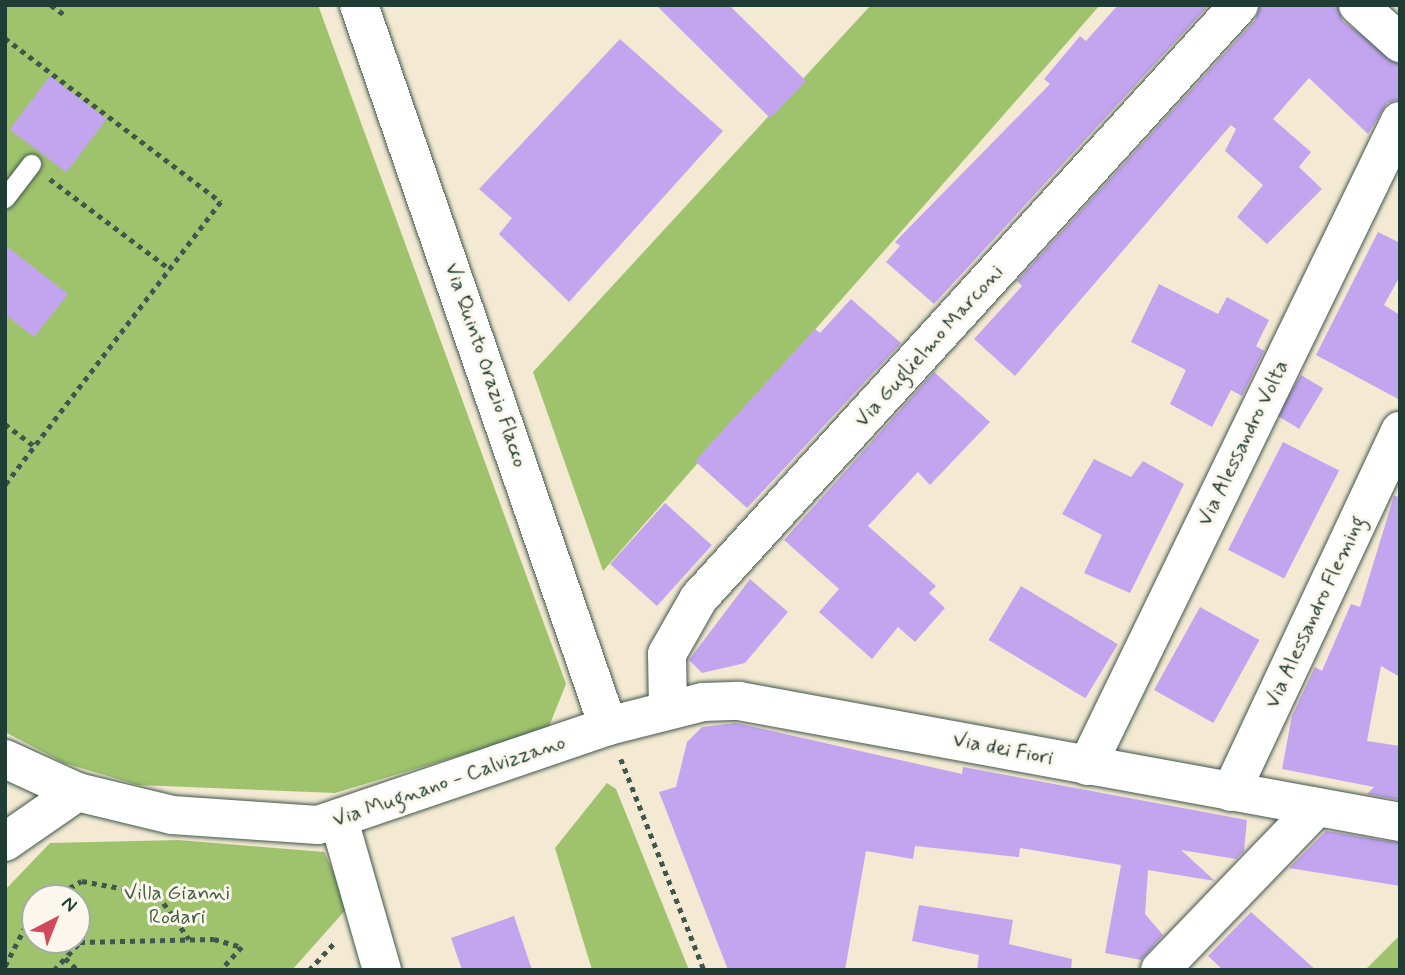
<!DOCTYPE html>
<html>
<head>
<meta charset="utf-8">
<style>
  body { margin:0 }
  #map { position:relative; width:1405px; height:975px; overflow:hidden; background:#f4ead3; font-family:Mynerve,sans-serif }
  div>[style] { position:absolute }
  .green>* { inset:0; background:#9fc36d }
  .building>* { inset:0; background:#c3a5ef; transform-origin:0 0 }
  .path>* { height:4.5px; margin-top:-2.25px; transform-origin:0; background:repeating-linear-gradient(90deg,#3f574c 0 5px,transparent 0 10px) }
  .roads { filter:drop-shadow(0 0 2px #3f574c) drop-shadow(0 0 2px #3f574c) }
  .lane>* { height:19px; margin:-9.5px; padding:0 9.5px; transform-origin:9.5px; border-radius:9.5px; background:#fff }
  .street>* { height:38px; margin:-19px; padding:0 19px; transform-origin:19px; border-radius:19px; background:#fff }
  span { translate:-50% -50%; white-space:nowrap; text-align:center; line-height:1.15; -webkit-text-stroke:6px #fbf7ec; paint-order:stroke }
  .street-label { font-size:21px; color:#1f3d34 }
  .park-label { font-size:21px; color:#3f5e42 }
  .frame { position:absolute; inset:0; border:7px solid #1f3d34; pointer-events:none }
  .north { position:absolute; left:21px; top:884px; width:70px; height:70px; box-sizing:border-box; background:#fbf7ec; border:2px solid #a3ada2; border-radius:50%; rotate:42deg; font-size:19px; font-weight:700; line-height:28px; text-align:center; color:#1f3d34 }
  .north::after { content:''; display:block; margin:auto; width:24px; height:32px; background:#d1495b; clip-path:polygon(50% 0,100% 100%,50% 72%,0 100%) }
</style>
</head>
<body>
<div id="map">
  <div class="green">
    <i style="clip-path:polygon(5px 5px,318px 5px,566px 684px,548px 729px,335px 793px,138px 785px,64px 763px,5px 732px)"></i>
    <i style="clip-path:polygon(871px 5px,1100px 5px,603px 571px,533px 372px)"></i>
    <i style="clip-path:polygon(607px 783px,616px 789px,689px 970px,592px 970px,555px 848px)"></i>
    <i style="clip-path:polygon(evenodd,178px 840px,324px 852px,349px 906px,292px 970px,5px 970px,5px 890px,50px 843px,178px 840px,35px 898px,77px 898px,77px 940px,35px 940px,35px 898px)"></i>
    <i style="clip-path:polygon(1400px 935px,1400px 970px,1365px 970px)"></i>
  </div>
  <div class="building">
    <i style="clip-path:polygon(656px 5px,729px 5px,806px 81px,770px 118px)"></i>
    <i style="clip-path:polygon(1118px 5px,1209px 5px,934px 304px,886px 262px,900px 246px,895px 242px,1050px 84px,1044px 79px,1080px 36px,1086px 41px)"></i>
    <i style="clip-path:polygon(1260px 5px,1337px 5px,1343px 21px,1400px 64px,1400px 99px,1387px 103px,1368px 134px,1309px 78px,1273px 119px,1311px 152px,1299px 167px,1322px 189px,1267px 244px,1237px 217px,1263px 185px,1225px 151px,1236px 129px,1231px 125px,1015px 376px,974px 339px,1022px 286px,1017px 281px,1255px 20px)"></i>
    <i style="clip-path:polygon(620px 39px,723px 131px,569px 302px,499px 234px,512px 218px,479px 189px)"></i>
    <i style="left:50px;top:76px;width:71px;height:67px;rotate:37deg"></i>
    <i style="clip-path:polygon(1378px 232px,1400px 243px,1400px 276px,1384px 305px,1400px 315px,1400px 400px,1316px 355px)"></i>
    <i style="clip-path:polygon(5px 245px,68px 294px,34px 337px,5px 314px)"></i>
    <i style="clip-path:polygon(1159px 284px,1218px 314px,1227px 297px,1269px 320px,1256px 346px,1264px 351px,1242px 396px,1231px 390px,1212px 427px,1170px 404px,1186px 370px,1131px 342px)"></i>
    <i style="clip-path:polygon(851px 299px,901px 343px,747px 508px,695px 461px,815px 329px,820px 333px)"></i>
    <i style="clip-path:polygon(934px 372px,990px 422px,930px 485px,918px 472px,868px 526px,936px 586px,929px 593px,945px 608px,915px 642px,898px 627px,872px 659px,819px 612px,839px 589px,784px 540px)"></i>
    <i style="left:1301px;top:375px;width:26px;height:47px;rotate:31deg"></i>
    <i style="left:1283px;top:442px;width:63px;height:121px;rotate:27deg"></i>
    <i style="clip-path:polygon(1094px 459px,1131px 477px,1143px 461px,1184px 484px,1130px 593px,1084px 573px,1102px 535px,1062px 514px)"></i>
    <i style="clip-path:polygon(1394px 496px,1400px 497px,1400px 677px,1381px 666px,1367px 741px,1400px 746px,1400px 800px,1367px 794px,1374px 787px,1282px 769px,1292px 716px,1315px 667px,1322px 671px,1351px 604px,1360px 607px)"></i>
    <i style="left:665px;top:503px;width:63px;height:82px;rotate:42deg"></i>
    <i style="clip-path:polygon(750px 579px,788px 612px,745px 663px,702px 673px,689px 660px)"></i>
    <i style="left:1021px;top:586px;width:113px;height:63px;rotate:31deg"></i>
    <i style="left:1200px;top:607px;width:68px;height:95px;rotate:29deg"></i>
    <i style="clip-path:polygon(736px 723px,962px 774px,963px 767px,1247px 820px,1244px 851px,1236px 859px,1181px 850px,1215px 881px,1148px 870px,1145px 914px,1163px 935px,1141px 960px,1105px 953px,1121px 865px,1020px 848px,1019px 857px,915px 846px,913px 859px,866px 851px,845px 970px,728px 970px,659px 792px,676px 787px,687px 742px,702px 727px)"></i>
    <i style="clip-path:polygon(1326px 831px,1400px 843px,1400px 886px,1289px 868px)"></i>
    <i style="clip-path:polygon(919px 905px,1013px 920px,1009px 944px,1072px 959px,1071px 970px,977px 970px,979px 955px,912px 941px)"></i>
    <i style="clip-path:polygon(1251px 912px,1288px 945px,1316px 970px,1223px 970px,1208px 956px)"></i>
    <i style="clip-path:polygon(514px 916px,532px 970px,462px 970px,451px 938px)"></i>
  </div>
  <div class="path">
    <i style="left:51px;top:5px;width:19px;rotate:36deg"></i>
    <i style="left:5px;top:38px;width:271px;rotate:37.2deg"></i>
    <i style="left:221px;top:202px;width:357px;rotate:127.3deg"></i>
    <i style="left:50px;top:179px;width:150px;rotate:36.9deg"></i>
    <i style="left:5px;top:424px;width:38px;rotate:37deg"></i>
    <i style="left:621px;top:759px;width:227px;rotate:68.5deg"></i>
    <i style="left:52px;top:898px;width:34px;rotate:-30deg"></i>
    <i style="left:82px;top:881px;width:77px;rotate:10.4deg"></i>
    <i style="left:158px;top:895px;width:54px;rotate:54.8deg"></i>
    <i style="left:65px;top:958px;width:18px;rotate:43deg"></i>
    <i style="left:5px;top:966px;width:66px;rotate:-63deg"></i>
    <i style="left:5px;top:969px;width:1px;rotate:45deg"></i>
    <i style="left:54px;top:970px;width:38px;rotate:-47deg"></i>
    <i style="left:80px;top:942px;width:134px;rotate:-1.3deg"></i>
    <i style="left:214px;top:939px;width:29px;rotate:16deg"></i>
    <i style="left:242px;top:947px;width:31px;rotate:132deg"></i>
    <i style="left:309px;top:970px;width:38px;rotate:-47deg"></i>
  </div>
  <div class="roads">
    <div class="lane">
      <i style="left:5px;top:198px;width:43px;rotate:-52.6deg"></i>
    </div>
    <div class="street">
      <i style="left:359px;top:5px;width:763px;rotate:70.95deg"></i>
      <i style="left:1358px;top:5px;width:57px;rotate:42.1deg"></i>
      <i style="left:668px;top:710px;width:56px;rotate:-91deg"></i>
      <i style="left:667px;top:654px;width:64px;rotate:-60.3deg"></i>
      <i style="left:699px;top:598px;width:802px;rotate:-47.68deg"></i>
      <i style="left:5px;top:759px;width:79px;rotate:24.6deg"></i>
      <i style="left:77px;top:792px;width:98px;rotate:13.6deg"></i>
      <i style="left:172px;top:815px;width:146px;rotate:3.9deg"></i>
      <i style="left:318px;top:825px;width:306px;rotate:-18.8deg"></i>
      <i style="left:608px;top:726px;width:98px;rotate:-14.2deg"></i>
      <i style="left:703px;top:702px;width:36px;rotate:-2deg"></i>
      <i style="left:739px;top:701px;width:672px;rotate:10.37deg"></i>
      <i style="left:1087px;top:766px;width:717px;rotate:-64.11deg"></i>
      <i style="left:1231px;top:792px;width:399px;rotate:-64.9deg"></i>
      <i style="left:339px;top:820px;width:156px;rotate:74deg"></i>
      <i style="left:5px;top:842px;width:88px;rotate:-34.8deg"></i>
      <i style="left:1160px;top:970px;width:226px;rotate:-46.1deg"></i>
    </div>
  </div>
  <div class="street-label">
    <span style="left:929px;top:346px;rotate:-48deg">Via Guglielmo Marconi</span>
    <span style="left:486px;top:365px;rotate:71deg">Via Quinto Orazio Flacco</span>
    <span style="left:1243px;top:443px;rotate:-64deg">Via Alessandro Volta</span>
    <span style="left:1315px;top:612px;rotate:-65deg">Via Alessandro Fleming</span>
    <span style="left:1003px;top:749px;rotate:11deg">Via dei Fiori</span>
    <span style="left:449px;top:781px;rotate:-19deg">Via Mugnano - Calvizzano</span>
  </div>
  <div class="park-label">
    <span style="left:177px;top:905px">Villa Gianni<br>Rodari</span>
  </div>
  <div class="frame"></div>
  <div class="north">N</div>
</div>
</body>
</html>
